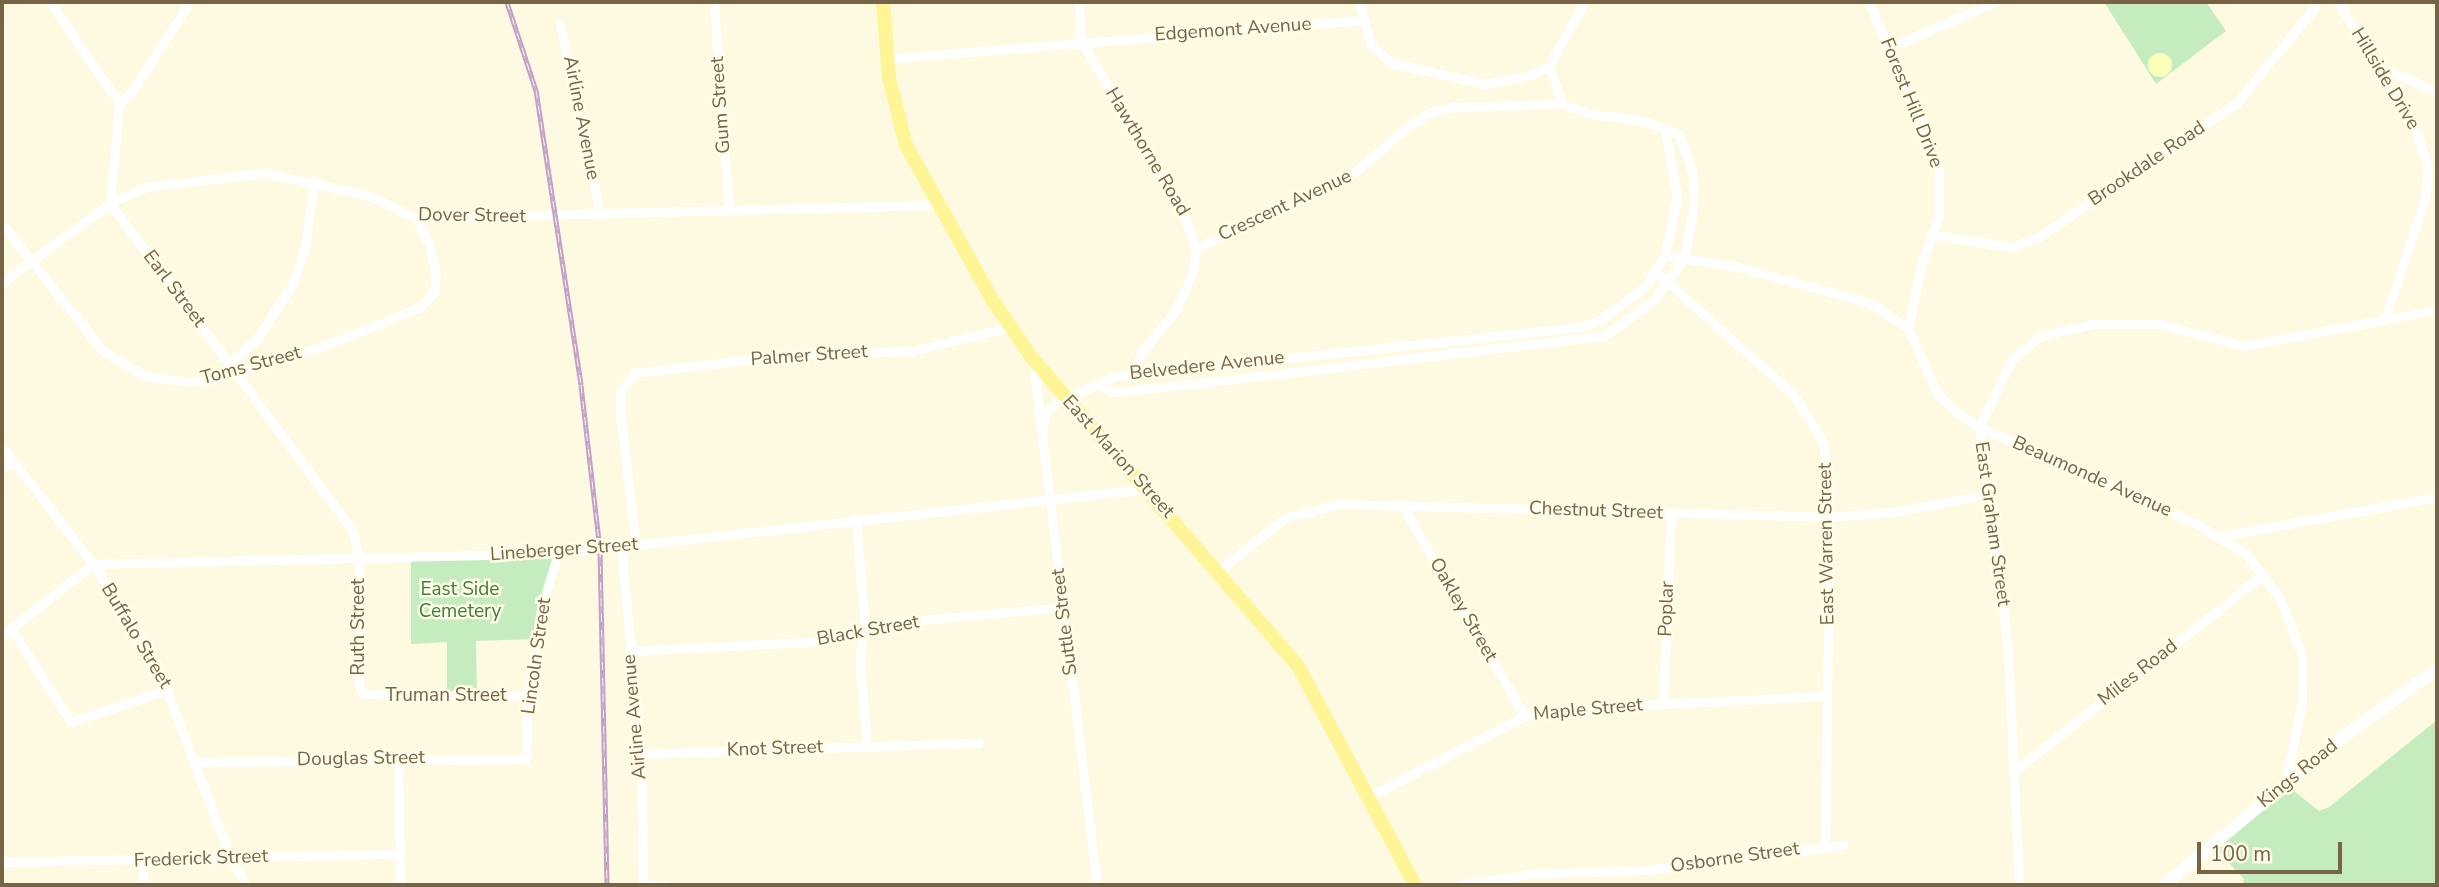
<!DOCTYPE html>
<html>
<head>
<meta charset="utf-8">
<style>
  body { margin:0 }
  #map { position:relative; width:2439px; height:887px; overflow:hidden; background:#fefae1; font-family:"Nunito Sans",sans-serif }
  div>[style] { position:absolute }
  .green>* { inset:0; background:#c4ecbe }
  .sand>* { inset:0; background:#fcffb9 }
  .round { border-radius:50% }
  .street>* { height:9px; margin:-4.5px; padding:0 4.5px; transform-origin:4.5px; border-radius:4.5px; background:#fff }
  .secondary>* { height:12px; margin:-6px; padding:0 6px; transform-origin:6px; border-radius:6px; background:#fff }
  .primary>* { height:14px; margin:-7px; padding:0 7px; transform-origin:7px; border-radius:7px; background:#fff596 }
  .rail>* { height:5px; margin-top:-2.5px; transform-origin:0; background:repeating-linear-gradient(90deg,#fffce8 0 8px,#c09fc8 0 16px); box-sizing:border-box; border-block:2px solid #c09fc8 }
  span { translate:-50% -50%; white-space:nowrap; text-align:center; line-height:1.15; -webkit-text-stroke:5px #fffce8; paint-order:stroke }
  .street-label { font-size:19px; color:#776446 }
  .park-label { font-size:19px; color:#3e7e3d }
  .frame { position:absolute; inset:0; border:4px solid #776446; pointer-events:none }
  .scale { position:absolute; left:2197px; top:842px; width:145px; height:32px; box-sizing:border-box; border:4px solid #776446; border-top:0; padding-left:9px; font-size:21px; line-height:24px; white-space:nowrap; color:#776446; -webkit-text-stroke:5px #fffce8; paint-order:stroke }
</style>
</head>
<body>
<div id="map">
  <div class="green">
    <i style="clip-path:polygon(2104px 2px,2206px 2px,2226px 31px,2156px 84px)"></i>
    <i style="clip-path:polygon(558px 553px,536px 639px,476px 641px,477px 696px,447px 696px,447px 642px,411px 644px,411px 558px)"></i>
    <i style="clip-path:polygon(2437px 720px,2437px 885px,2243px 885px,2244px 879px,2213px 846px,2285px 784px,2319px 811px,2329px 807px)"></i>
  </div>
  <div class="sand">
    <i class="round" style="left:2148px;top:53px;width:24px;height:24px"></i>
  </div>
  <div class="street">
    <i style="left:50px;top:2px;width:122px;rotate:55.7deg"></i>
    <i style="left:119px;top:103px;width:100px;rotate:95.1deg"></i>
    <i style="left:110px;top:203px;width:408px;rotate:53.5deg"></i>
    <i style="left:353px;top:531px;width:29px;rotate:78deg"></i>
    <i style="left:359px;top:559px;width:126px;rotate:90deg"></i>
    <i style="left:359px;top:685px;width:10px;rotate:66deg"></i>
    <i style="left:363px;top:694px;width:165px;rotate:0.7deg"></i>
    <i style="left:714px;top:2px;width:208px;rotate:85.9deg"></i>
    <i style="left:1079px;top:2px;width:39px;rotate:87deg"></i>
    <i style="left:1081px;top:41px;width:200px;rotate:59.3deg"></i>
    <i style="left:1183px;top:213px;width:37px;rotate:70deg"></i>
    <i style="left:1196px;top:248px;width:23px;rotate:97deg"></i>
    <i style="left:1193px;top:271px;width:43px;rotate:113.6deg"></i>
    <i style="left:1176px;top:310px;width:52px;rotate:129.5deg"></i>
    <i style="left:1143px;top:350px;width:26px;rotate:115deg"></i>
    <i style="left:1359px;top:2px;width:45px;rotate:74.4deg"></i>
    <i style="left:1371px;top:45px;width:27px;rotate:42deg"></i>
    <i style="left:1391px;top:63px;width:97px;rotate:12.5deg"></i>
    <i style="left:1486px;top:84px;width:46px;rotate:-11.3deg"></i>
    <i style="left:1531px;top:75px;width:20px;rotate:-27deg"></i>
    <i style="left:1869px;top:2px;width:181px;rotate:67.3deg"></i>
    <i style="left:1939px;top:169px;width:46px;rotate:90deg"></i>
    <i style="left:1939px;top:215px;width:51px;rotate:109.5deg"></i>
    <i style="left:1922px;top:263px;width:66px;rotate:102.2deg"></i>
    <i style="left:2338px;top:2px;width:154px;rotate:59.1deg"></i>
    <i style="left:2417px;top:134px;width:36px;rotate:72deg"></i>
    <i style="left:2428px;top:168px;width:30px;rotate:96deg"></i>
    <i style="left:2425px;top:198px;width:128px;rotate:108.2deg"></i>
    <i style="left:560px;top:24px;width:193px;rotate:78.1deg"></i>
    <i style="left:1889px;top:48px;width:116px;rotate:-23.5deg"></i>
    <i style="left:887px;top:59px;width:477px;rotate:-4.7deg"></i>
    <i style="left:2378px;top:66px;width:64px;rotate:23.8deg"></i>
    <i style="left:119px;top:103px;width:16px;rotate:-40deg"></i>
    <i style="left:131px;top:93px;width:108px;rotate:-57deg"></i>
    <i style="left:1562px;top:104px;width:40px;rotate:-108.9deg"></i>
    <i style="left:1549px;top:66px;width:73px;rotate:-61.3deg"></i>
    <i style="left:2px;top:224px;width:162px;rotate:51.5deg"></i>
    <i style="left:103px;top:351px;width:49px;rotate:30.8deg"></i>
    <i style="left:145px;top:376px;width:42px;rotate:8.1deg"></i>
    <i style="left:187px;top:382px;width:29px;rotate:-6deg"></i>
    <i style="left:216px;top:379px;width:108px;rotate:-16.8deg"></i>
    <i style="left:319px;top:348px;width:108px;rotate:-21.8deg"></i>
    <i style="left:419px;top:308px;width:22px;rotate:-47deg"></i>
    <i style="left:434px;top:292px;width:16px;rotate:-83deg"></i>
    <i style="left:436px;top:276px;width:33px;rotate:-102deg"></i>
    <i style="left:429px;top:244px;width:30px;rotate:-118deg"></i>
    <i style="left:1933px;top:235px;width:79px;rotate:8.7deg"></i>
    <i style="left:2011px;top:247px;width:28px;rotate:-19deg"></i>
    <i style="left:2037px;top:238px;width:240px;rotate:-34deg"></i>
    <i style="left:2236px;top:104px;width:132px;rotate:-50.9deg"></i>
    <i style="left:1665px;top:255px;width:73px;rotate:9.5deg"></i>
    <i style="left:1737px;top:267px;width:138px;rotate:15.1deg"></i>
    <i style="left:1870px;top:303px;width:45px;rotate:33.3deg"></i>
    <i style="left:1908px;top:328px;width:73px;rotate:65.9deg"></i>
    <i style="left:1938px;top:395px;width:25px;rotate:43deg"></i>
    <i style="left:1956px;top:412px;width:27px;rotate:33deg"></i>
    <i style="left:1979px;top:427px;width:236px;rotate:24deg"></i>
    <i style="left:2195px;top:523px;width:60px;rotate:31.3deg"></i>
    <i style="left:2246px;top:554px;width:56px;rotate:52.9deg"></i>
    <i style="left:2280px;top:599px;width:60px;rotate:68.6deg"></i>
    <i style="left:2302px;top:655px;width:47px;rotate:90deg"></i>
    <i style="left:2302px;top:702px;width:84px;rotate:101.7deg"></i>
    <i style="left:1656px;top:272px;width:185px;rotate:41.7deg"></i>
    <i style="left:1794px;top:395px;width:55px;rotate:58.3deg"></i>
    <i style="left:1823px;top:442px;width:46px;rotate:81.2deg"></i>
    <i style="left:1830px;top:487px;width:359px;rotate:90.8deg"></i>
    <i style="left:2px;top:283px;width:134px;rotate:-36.5deg"></i>
    <i style="left:110px;top:203px;width:39px;rotate:-24deg"></i>
    <i style="left:146px;top:187px;width:119px;rotate:-6.8deg"></i>
    <i style="left:264px;top:173px;width:108px;rotate:12.2deg"></i>
    <i style="left:370px;top:196px;width:50px;rotate:26.1deg"></i>
    <i style="left:415px;top:218px;width:522px;rotate:-1.43deg"></i>
    <i style="left:1033px;top:361px;width:528px;rotate:83.04deg"></i>
    <i style="left:230px;top:363px;width:36px;rotate:-42deg"></i>
    <i style="left:257px;top:339px;width:67px;rotate:-57.3deg"></i>
    <i style="left:293px;top:283px;width:37px;rotate:-71deg"></i>
    <i style="left:305px;top:248px;width:68px;rotate:-82.3deg"></i>
    <i style="left:1101px;top:386px;width:13px;rotate:27deg"></i>
    <i style="left:1113px;top:392px;width:88px;rotate:-5.8deg"></i>
    <i style="left:1201px;top:383px;width:406px;rotate:-6.7deg"></i>
    <i style="left:1604px;top:336px;width:62px;rotate:-35.8deg"></i>
    <i style="left:1654px;top:300px;width:52px;rotate:-54.5deg"></i>
    <i style="left:1684px;top:258px;width:54px;rotate:-79.3deg"></i>
    <i style="left:1694px;top:205px;width:31px;rotate:-92deg"></i>
    <i style="left:1693px;top:174px;width:42px;rotate:-109.3deg"></i>
    <i style="left:1679px;top:134px;width:38px;rotate:-160deg"></i>
    <i style="left:1643px;top:121px;width:57px;rotate:-171.9deg"></i>
    <i style="left:1587px;top:113px;width:27px;rotate:-160deg"></i>
    <i style="left:1562px;top:104px;width:107px;rotate:178.4deg"></i>
    <i style="left:1455px;top:107px;width:25px;rotate:168deg"></i>
    <i style="left:1431px;top:112px;width:25px;rotate:148deg"></i>
    <i style="left:1410px;top:125px;width:83px;rotate:139.4deg"></i>
    <i style="left:1347px;top:179px;width:166px;rotate:155.4deg"></i>
    <i style="left:1042px;top:431px;width:18px;rotate:-77deg"></i>
    <i style="left:1046px;top:413px;width:16px;rotate:-45deg"></i>
    <i style="left:1057px;top:402px;width:64px;rotate:-23.8deg"></i>
    <i style="left:1116px;top:376px;width:466px;rotate:-6deg"></i>
    <i style="left:1579px;top:327px;width:21px;rotate:-17deg"></i>
    <i style="left:1599px;top:321px;width:57px;rotate:-36.5deg"></i>
    <i style="left:1645px;top:287px;width:38px;rotate:-58deg"></i>
    <i style="left:1665px;top:255px;width:60px;rotate:-78.5deg"></i>
    <i style="left:1677px;top:196px;width:68px;rotate:-100.2deg"></i>
    <i style="left:2px;top:447px;width:148px;rotate:52.1deg"></i>
    <i style="left:93px;top:564px;width:117px;rotate:57.5deg"></i>
    <i style="left:156px;top:663px;width:209px;rotate:69deg"></i>
    <i style="left:231px;top:858px;width:31px;rotate:61deg"></i>
    <i style="left:2px;top:469px;width:13px;rotate:-42deg"></i>
    <i style="left:1402px;top:505px;width:244px;rotate:59.8deg"></i>
    <i style="left:856px;top:518px;width:99px;rotate:85.4deg"></i>
    <i style="left:864px;top:617px;width:46px;rotate:95deg"></i>
    <i style="left:860px;top:663px;width:83px;rotate:85.2deg"></i>
    <i style="left:2221px;top:536px;width:219px;rotate:-10.2deg"></i>
    <i style="left:636px;top:547px;width:138px;rotate:-96.7deg"></i>
    <i style="left:620px;top:410px;width:20px;rotate:-87deg"></i>
    <i style="left:621px;top:390px;width:22px;rotate:-51deg"></i>
    <i style="left:635px;top:373px;width:160px;rotate:-6.8deg"></i>
    <i style="left:794px;top:354px;width:118px;rotate:-1.5deg"></i>
    <i style="left:912px;top:351px;width:101px;rotate:-13.8deg"></i>
    <i style="left:621px;top:548px;width:207px;rotate:84.5deg"></i>
    <i style="left:641px;top:754px;width:131px;rotate:89.1deg"></i>
    <i style="left:1219px;top:570px;width:84px;rotate:-38.2deg"></i>
    <i style="left:1285px;top:518px;width:56px;rotate:-14.5deg"></i>
    <i style="left:1339px;top:504px;width:491px;rotate:1.5deg"></i>
    <i style="left:1830px;top:517px;width:63px;rotate:-4.5deg"></i>
    <i style="left:1893px;top:512px;width:100px;rotate:-10.4deg"></i>
    <i style="left:11px;top:629px;width:111px;rotate:57.2deg"></i>
    <i style="left:71px;top:722px;width:103px;rotate:-18.6deg"></i>
    <i style="left:2px;top:636px;width:116px;rotate:-38.4deg"></i>
    <i style="left:93px;top:564px;width:469px;rotate:-1.3deg"></i>
    <i style="left:562px;top:553px;width:587px;rotate:-6.25deg"></i>
    <i style="left:630px;top:651px;width:198px;rotate:-2.9deg"></i>
    <i style="left:828px;top:641px;width:73px;rotate:-15deg"></i>
    <i style="left:899px;top:622px;width:165px;rotate:-5.2deg"></i>
    <i style="left:1663px;top:704px;width:191px;rotate:-87.6deg"></i>
    <i style="left:641px;top:754px;width:338px;rotate:-1.9deg"></i>
    <i style="left:398px;top:758px;width:127px;rotate:89.1deg"></i>
    <i style="left:196px;top:762px;width:330px;rotate:-0.5deg"></i>
    <i style="left:526px;top:759px;width:63px;rotate:-88.2deg"></i>
    <i style="left:528px;top:696px;width:88px;rotate:-81.5deg"></i>
    <i style="left:541px;top:609px;width:59px;rotate:-73.1deg"></i>
    <i style="left:2013px;top:772px;width:320px;rotate:-38.3deg"></i>
    <i style="left:1368px;top:797px;width:177px;rotate:-27.3deg"></i>
    <i style="left:1525px;top:716px;width:97px;rotate:-5.9deg"></i>
    <i style="left:1621px;top:706px;width:207px;rotate:-2.8deg"></i>
    <i style="left:142px;top:860px;width:25px;rotate:88deg"></i>
    <i style="left:2px;top:862px;width:397px;rotate:-1.2deg"></i>
    <i style="left:643px;top:885px;width:24px"></i>
    <i style="left:1460px;top:885px;width:72px;rotate:-8.8deg"></i>
    <i style="left:1531px;top:874px;width:115px;rotate:-2deg"></i>
    <i style="left:1646px;top:870px;width:199px;rotate:-7.2deg"></i>
    <i style="left:2019px;top:885px;width:231px;rotate:-92.7deg"></i>
    <i style="left:2008px;top:654px;width:161px;rotate:-96.1deg"></i>
    <i style="left:1991px;top:494px;width:68px;rotate:-100.2deg"></i>
    <i style="left:1979px;top:427px;width:76px;rotate:-64.1deg"></i>
    <i style="left:2012px;top:359px;width:36px;rotate:-39deg"></i>
    <i style="left:2040px;top:336px;width:54px;rotate:-12.8deg"></i>
    <i style="left:2093px;top:324px;width:66px"></i>
    <i style="left:2159px;top:324px;width:88px;rotate:14.5deg"></i>
    <i style="left:2244px;top:346px;width:196px;rotate:-10.6deg"></i>
  </div>
  <div class="secondary">
    <i style="left:2164px;top:885px;width:232px;rotate:-39.6deg"></i>
    <i style="left:2343px;top:737px;width:116px;rotate:-35.9deg"></i>
  </div>
  <div class="primary">
    <i style="left:883px;top:2px;width:76px;rotate:85.5deg"></i>
    <i style="left:889px;top:78px;width:69px;rotate:75.8deg"></i>
    <i style="left:906px;top:145px;width:179px;rotate:60.9deg"></i>
    <i style="left:993px;top:301px;width:70px;rotate:55.4deg"></i>
    <i style="left:1033px;top:359px;width:406px;rotate:49.2deg"></i>
    <i style="left:1298px;top:666px;width:248px;rotate:61.9deg"></i>
  </div>
  <div class="rail">
    <i style="left:507px;top:2px;width:93px;rotate:71.8deg"></i>
    <i style="left:536px;top:90px;width:298px;rotate:81.3deg"></i>
    <i style="left:581px;top:385px;width:166px;rotate:83.4deg"></i>
    <i style="left:600px;top:550px;width:335px;rotate:88.8deg"></i>
  </div>
  <div class="street-label">
    <span style="left:1233px;top:30px;rotate:-4deg">Edgemont Avenue</span>
    <span style="left:2385px;top:79px;rotate:59deg">Hillside Drive</span>
    <span style="left:1911px;top:103px;rotate:68deg">Forest Hill Drive</span>
    <span style="left:721px;top:105px;rotate:-94deg">Gum Street</span>
    <span style="left:581px;top:118px;rotate:79deg">Airline Avenue</span>
    <span style="left:1147px;top:152px;rotate:59deg">Hawthorne Road</span>
    <span style="left:2147px;top:164px;rotate:-34deg">Brookdale Road</span>
    <span style="left:1285px;top:206px;rotate:-25deg">Crescent Avenue</span>
    <span style="left:472px;top:216px;rotate:1deg">Dover Street</span>
    <span style="left:174px;top:289px;rotate:53deg">Earl Street</span>
    <span style="left:809px;top:356px;rotate:-4deg">Palmer Street</span>
    <span style="left:251px;top:366px;rotate:-15deg">Toms Street</span>
    <span style="left:1207px;top:366px;rotate:-6deg">Belvedere Avenue</span>
    <span style="left:1118px;top:457px;rotate:48deg">East Marion Street</span>
    <span style="left:2092px;top:477px;rotate:24deg">Beaumonde Avenue</span>
    <span style="left:1596px;top:511px;rotate:2deg">Chestnut Street</span>
    <span style="left:1992px;top:524px;rotate:82deg">East Graham Street</span>
    <span style="left:1827px;top:544px;rotate:-91deg">East Warren Street</span>
    <span style="left:564px;top:550px;rotate:-4deg">Lineberger Street</span>
    <span style="left:1667px;top:609px;rotate:-88deg">Poplar</span>
    <span style="left:1463px;top:610px;rotate:60deg">Oakley Street</span>
    <span style="left:1065px;top:622px;rotate:-97deg">Suttle Street</span>
    <span style="left:359px;top:627px;rotate:-90deg">Ruth Street</span>
    <span style="left:868px;top:631px;rotate:-10deg">Black Street</span>
    <span style="left:136px;top:636px;rotate:59deg">Buffalo Street</span>
    <span style="left:537px;top:656px;rotate:-82deg">Lincoln Street</span>
    <span style="left:2138px;top:673px;rotate:-38deg">Miles Road</span>
    <span style="left:446px;top:696px">Truman Street</span>
    <span style="left:1588px;top:710px;rotate:-5deg">Maple Street</span>
    <span style="left:635px;top:717px;rotate:-95deg">Airline Avenue</span>
    <span style="left:775px;top:749px;rotate:-2deg">Knot Street</span>
    <span style="left:361px;top:759px;rotate:-1deg">Douglas Street</span>
    <span style="left:2298px;top:774px;rotate:-39deg">Kings Road</span>
    <span style="left:1735px;top:858px;rotate:-8deg">Osborne Street</span>
    <span style="left:201px;top:859px;rotate:-2deg">Frederick Street</span>
  </div>
  <div class="park-label">
    <span style="left:460px;top:601px">East Side<br>Cemetery</span>
  </div>
  <div class="frame"></div>
  <div class="scale">100 m</div>
</div>
</body>
</html>
